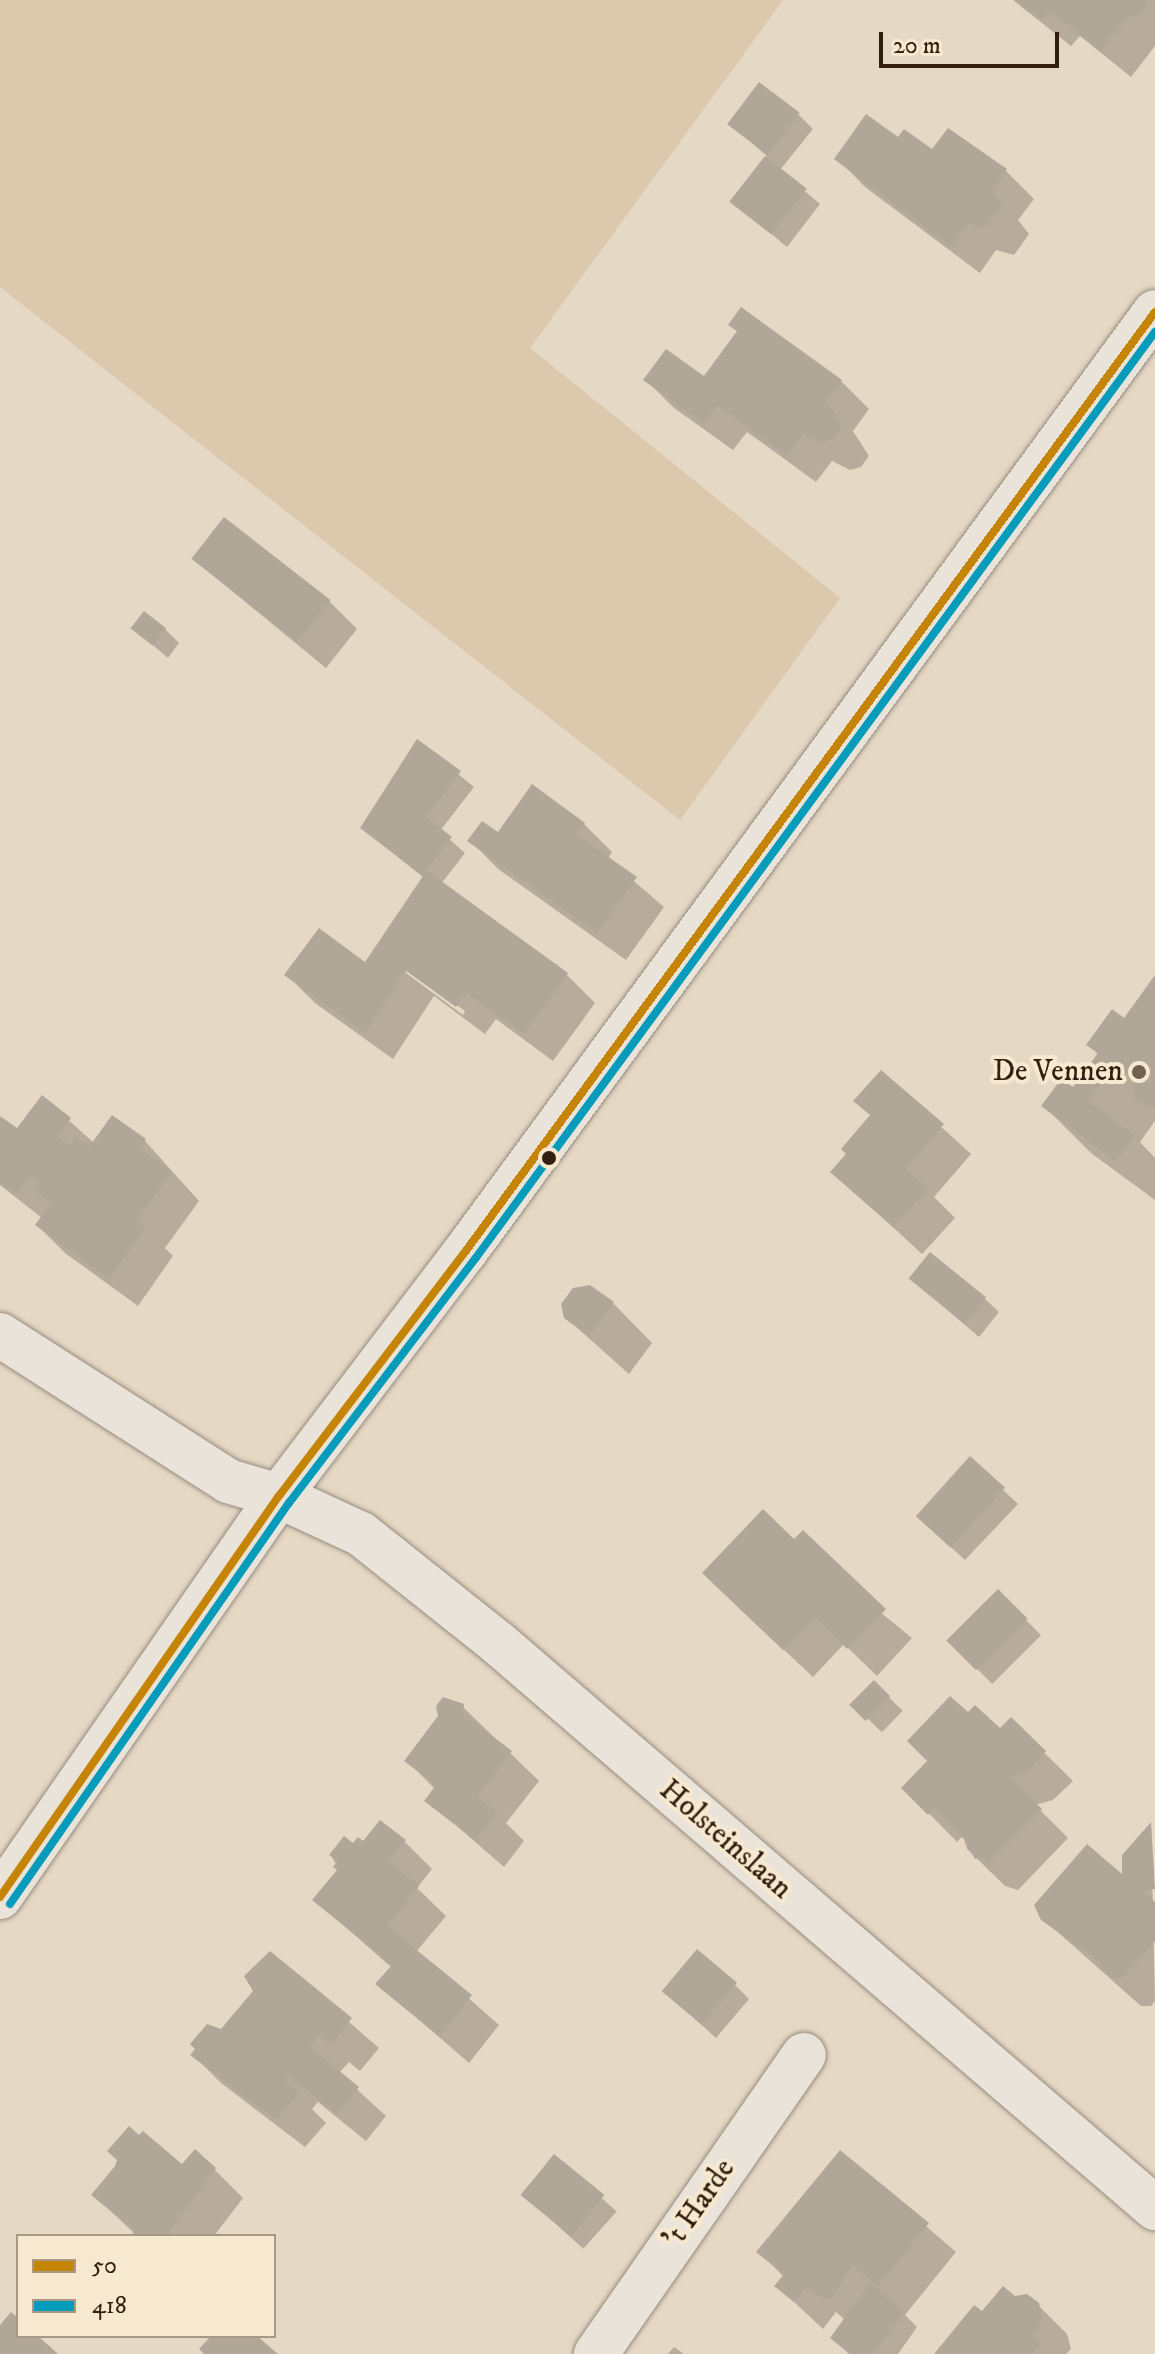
<!DOCTYPE html>
<html>
<head>
<meta charset="utf-8">
<style>
  body { margin:0 }
  #map { position:relative; width:1155px; height:2354px; overflow:hidden; background:#e5d8c4; font-family:"IM FELL DW Pica",serif }
  div>[style] { position:absolute }
  .green>* { inset:0; background:#dbc8ad }
  .shadow>* { inset:0; background:#0003; transform-origin:0 0 }
  .building>* { inset:0; background:#b1a799; transform-origin:0 0 }
  .roads { filter:drop-shadow(0 0 2px #968c7f) drop-shadow(0 0 2px #968c7f) }
  .street>* { height:44px; margin:-22px; padding:0 22px; transform-origin:22px; border-radius:22px; background:#e9e3d9 }
  .secondary>* { height:44px; margin:-22px; padding:0 22px; transform-origin:22px; border-radius:22px; background:#e9e3d9 }
  .bus-1>* { height:8px; margin:-4px; padding:0 4px; transform-origin:4px; border-radius:4px; background:#c68404 }
  .bus-2>* { height:8px; margin:-4px; padding:0 4px; transform-origin:4px; border-radius:4px; background:#059bbb }
  .dots>* { width:22px; height:22px; translate:-50% -50%; box-sizing:border-box; border:4px solid #f7e8d0; border-radius:50% }
  span { translate:-50% -50%; white-space:nowrap; text-align:center; line-height:1.15; -webkit-text-stroke:8px #f7e8d0; paint-order:stroke }
  .poi-label { font-size:30px; color:#331f10 }
  .right { translate:-100% -50%; text-align:right }
  .street-label { font-size:30px; color:#331f10 }
  .legend { position:absolute; left:16px; top:2234px; width:260px; height:104px; box-sizing:border-box; background:#f7e8d0; border:2px solid #a99883; margin:0; padding:10px 14px; list-style:none; font-size:24px; color:#331f10 }
  .legend li { display:flex; align-items:center; gap:16px; height:40px }
  .legend b { width:40px; border:2px solid #a99883 }
  .scale { position:absolute; left:879px; top:32px; width:180px; height:36px; box-sizing:border-box; border:4px solid #331f10; border-top:0; padding-left:10px; font-size:24px; line-height:28px; white-space:nowrap; color:#331f10; -webkit-text-stroke:6px #f7e8d0; paint-order:stroke }
</style>
</head>
<body>
<div id="map">
  <div class="green">
    <i style="clip-path:polygon(0 0,783px 0,530px 348px,840px 598px,680px 820px,0 287px)"></i>
  </div>
  <div class="shadow">
    <i style="clip-path:polygon(1013px 0,1155px 0,1155px 46px,1131px 77px,1080px 36px,1071px 46px)"></i>
    <i style="clip-path:polygon(799px 115px,813px 129px,780px 170px,820px 204px,787px 247px,732px 201px,767px 156px,729px 123px)"></i>
    <i style="clip-path:polygon(948px 130px,1006px 171px,1034px 199px,1018px 220px,1029px 234px,1014px 255px,996px 250px,980px 273px,865px 187px,837px 158px,899px 140px,933px 152px)"></i>
    <i style="clip-path:polygon(705px 379px,841px 381px,869px 409px,853px 431px,869px 456px,861px 467px,850px 470px,832px 461px,816px 482px,747px 432px,733px 450px,674px 408px,646px 380px)"></i>
    <i style="clip-path:polygon(193px 559px,329px 601px,357px 629px,326px 668px)"></i>
    <i style="clip-path:polygon(133px 628px,165px 629px,179px 643px,168px 658px)"></i>
    <i style="clip-path:polygon(evenodd,418px 741px,474px 787px,440px 831px,465px 853px,441px 884px,567px 975px,595px 1003px,553px 1061px,496px 1019px,485px 1034px,434px 996px,393px 1059px,315px 1003px,287px 975px,366px 965px,424px 878px,362px 828px,418px 741px,406px 968px,465px 1011px,463px 1015px,406px 973px,406px 968px)"></i>
    <i style="clip-path:polygon(532px 787px,584px 824px,612px 852px,608px 859px,664px 907px,626px 960px,498px 869px,470px 840px,498px 835px)"></i>
    <i style="clip-path:polygon(1155px 978px,1155px 1121px,1140px 1142px,1155px 1158px,1155px 1200px,1091px 1153px,1044px 1106px,1074px 1090px,1099px 1055px,1089px 1045px,1124px 1021px)"></i>
    <i style="clip-path:polygon(881px 1072px,971px 1154px,934px 1197px,955px 1218px,922px 1254px,833px 1172px,872px 1117px)"></i>
    <i style="clip-path:polygon(43px 1097px,94px 1143px,113px 1118px,145px 1141px,199px 1201px,165px 1248px,173px 1256px,138px 1306px,65px 1253px,37px 1225px,42px 1218px,0 1185px,0 1118px,18px 1132px)"></i>
    <i style="clip-path:polygon(911px 1279px,984px 1298px,999px 1312px,979px 1337px)"></i>
    <i style="clip-path:polygon(613px 1303px,652px 1343px,629px 1374px,565px 1317px)"></i>
    <i style="clip-path:polygon(970px 1458px,1018px 1504px,965px 1560px,931px 1529px)"></i>
    <i style="clip-path:polygon(794px 1542px,912px 1638px,877px 1676px,844px 1644px,813px 1677px,732px 1601px)"></i>
    <i style="left:998px;top:1592px;width:61px;height:69px;rotate:45deg"></i>
    <i style="left:874px;top:1683px;width:40px;height:30px;rotate:44deg"></i>
    <i style="clip-path:polygon(444px 1699px,462px 1706px,539px 1781px,506px 1823px,524px 1841px,504px 1867px,427px 1800px,435px 1789px,407px 1761px,440px 1717px)"></i>
    <i style="clip-path:polygon(968px 1715px,1000px 1731px,1011px 1720px,1073px 1781px,1053px 1800px,1035px 1805px,1068px 1838px,1018px 1890px,1005px 1886px,967px 1849px,963px 1836px,957px 1842px,904px 1788px)"></i>
    <i style="clip-path:polygon(1151px 1825px,1155px 2001px,1151px 2006px,1141px 2006px,1043px 1919px,1124px 1878px)"></i>
    <i style="clip-path:polygon(404px 1841px,432px 1869px,417px 1888px,446px 1916px,416px 1952px,499px 2025px,469px 2063px,378px 1984px,392px 1968px,315px 1900px,339px 1870px,331px 1855px,353px 1845px)"></i>
    <i style="clip-path:polygon(270px 1954px,379px 2048px,360px 2071px,349px 2062px,339px 2073px,386px 2116px,366px 2141px,318px 2102px,312px 2109px,326px 2123px,305px 2147px,221px 2083px,193px 2055px,222px 2032px,255px 1991px)"></i>
    <i style="clip-path:polygon(735px 1985px,749px 1999px,716px 2038px,664px 1991px)"></i>
    <i style="clip-path:polygon(840px 2152px,956px 2252px,905px 2315px,917px 2327px,898px 2354px,849px 2354px,832px 2337px,845px 2320px,836px 2312px,823px 2329px,777px 2286px,784px 2277px,759px 2252px)"></i>
    <i style="left:555px;top:2156px;width:83px;height:50px;rotate:42deg"></i>
    <i style="clip-path:polygon(182px 2167px,215px 2170px,243px 2198px,214px 2236px,137px 2236px,94px 2195px)"></i>
    <i style="clip-path:polygon(1014px 2299px,1038px 2305px,1067px 2334px,1071px 2349px,1066px 2354px,936px 2354px,982px 2313px)"></i>
    <i style="clip-path:polygon(674px 2347px,684px 2354px,668px 2354px)"></i>
  </div>
  <div class="building">
    <i style="clip-path:polygon(1017px 0,1145px 0,1147px 5px,1138px 17px,1130px 14px,1101px 51px,1050px 10px,1042px 20px)"></i>
    <i style="left:759px;top:82px;width:51px;height:53px;rotate:37deg"></i>
    <i style="clip-path:polygon(866px 114px,898px 137px,904px 129px,932px 149px,948px 128px,1007px 169px,992px 191px,1002px 204px,985px 228px,967px 224px,951px 247px,834px 159px)"></i>
    <i style="left:765px;top:156px;width:53px;height:58px;rotate:38deg"></i>
    <i style="clip-path:polygon(741px 307px,842px 380px,826px 402px,840px 419px,841px 428px,833px 439px,820px 443px,803px 434px,787px 456px,718px 405px,703px 423px,643px 380px,666px 349px,704px 376px,737px 331px,728px 325px)"></i>
    <i style="left:224px;top:517px;width:135px;height:53px;rotate:38deg"></i>
    <i style="left:144px;top:611px;width:28px;height:22px;rotate:38deg"></i>
    <i style="clip-path:polygon(417px 739px,461px 771px,426px 817px,452px 837px,426px 870px,568px 973px,524px 1034px,467px 993px,456px 1007px,405px 970px,365px 1033px,284px 975px,319px 928px,365px 962px,423px 876px,360px 828px)"></i>
    <i style="clip-path:polygon(532px 784px,585px 823px,577px 835px,637px 877px,597px 933px,467px 841px,482px 821px,498px 832px)"></i>
    <i style="clip-path:polygon(1155px 975px,1155px 1109px,1133px 1097px,1133px 1078px,1115px 1065px,1088px 1101px,1135px 1135px,1116px 1161px,1041px 1106px,1061px 1079px,1073px 1087px,1098px 1053px,1086px 1045px,1112px 1009px,1124px 1018px)"></i>
    <i style="clip-path:polygon(881px 1070px,944px 1124px,906px 1169px,928px 1188px,893px 1227px,830px 1172px,846px 1154px,841px 1149px,870px 1115px,853px 1101px)"></i>
    <i style="clip-path:polygon(42px 1095px,71px 1118px,58px 1137px,70px 1146px,76px 1137px,89px 1147px,112px 1115px,146px 1139px,140px 1148px,172px 1172px,137px 1220px,146px 1227px,109px 1279px,35px 1225px,51px 1203px,36px 1192px,42px 1184px,30px 1175px,17px 1193px,0 1184px,0 1116px,17px 1128px)"></i>
    <i style="left:930px;top:1252px;width:72px;height:34px;rotate:39deg"></i>
    <i style="clip-path:polygon(590px 1285px,614px 1302px,589px 1336px,564px 1318px,561px 1304px,573px 1288px)"></i>
    <i style="left:970px;top:1456px;width:47px;height:81px;rotate:42deg"></i>
    <i style="clip-path:polygon(763px 1509px,794px 1539px,803px 1530px,886px 1609px,847px 1649px,815px 1617px,783px 1650px,702px 1573px)"></i>
    <i style="left:998px;top:1589px;width:42px;height:73px;rotate:45deg"></i>
    <i style="left:874px;top:1680px;width:23px;height:35px;rotate:45deg"></i>
    <i style="clip-path:polygon(950px 1696px,968px 1712px,975px 1705px,1000px 1728px,1011px 1717px,1046px 1751px,1025px 1773px,1009px 1777px,1042px 1809px,988px 1863px,983px 1857px,975px 1859px,965px 1840px,934px 1809px,928px 1815px,901px 1788px,927px 1761px,907px 1741px)"></i>
    <i style="clip-path:polygon(443px 1697px,464px 1704px,463px 1714px,512px 1751px,477px 1796px,497px 1812px,475px 1840px,424px 1801px,436px 1785px,404px 1761px,438px 1716px,436px 1706px)"></i>
    <i style="clip-path:polygon(380px 1820px,406px 1840px,388px 1861px,419px 1886px,387px 1926px,472px 1995px,440px 2037px,375px 1984px,392px 1965px,312px 1900px,337px 1870px,333px 1867px,338px 1861px,329px 1855px,344px 1836px,353px 1843px,358px 1837px,363px 1841px)"></i>
    <i style="clip-path:polygon(1151px 1822px,1155px 1889px,1142px 1891px,1155px 1902px,1155px 1941px,1122px 1979px,1111px 1978px,1097px 1960px,1041px 1920px,1034px 1905px,1087px 1844px,1122px 1874px,1122px 1855px)"></i>
    <i style="left:697px;top:1949px;width:52px;height:55px;rotate:40deg"></i>
    <i style="clip-path:polygon(270px 1951px,352px 2018px,331px 2045px,319px 2035px,310px 2047px,359px 2087px,337px 2114px,289px 2076px,285px 2081px,299px 2093px,276px 2120px,190px 2055px,195px 2049px,190px 2044px,207px 2024px,221px 2029px,253px 1991px,244px 1976px)"></i>
    <i style="clip-path:polygon(129px 2126px,139px 2135px,143px 2131px,182px 2164px,195px 2149px,216px 2168px,169px 2231px,175px 2236px,132px 2236px,134px 2230px,91px 2195px,115px 2166px,117px 2160px,107px 2151px)"></i>
    <i style="clip-path:polygon(840px 2150px,929px 2223px,878px 2286px,852px 2265px,832px 2299px,824px 2300px,807px 2285px,794px 2302px,774px 2286px,784px 2274px,756px 2252px)"></i>
    <i style="left:554px;top:2154px;width:65px;height:53px;rotate:39deg"></i>
    <i style="clip-path:polygon(870px 2283px,904px 2312px,873px 2354px,850px 2354px,830px 2338px)"></i>
    <i style="clip-path:polygon(1003px 2286px,1015px 2296px,1027px 2294px,1039px 2303px,1043px 2320px,1031px 2335px,1041px 2344px,1032px 2354px,934px 2354px,974px 2305px,982px 2311px)"></i>
    <i style="clip-path:polygon(11px 2312px,18px 2318px,18px 2336px,38px 2336px,58px 2354px,0 2354px,0 2325px)"></i>
    <i style="clip-path:polygon(211px 2336px,257px 2336px,278px 2354px,204px 2354px,199px 2349px)"></i>
  </div>
  <div class="roads">
    <div class="street">
      <i style="left:279px;top:1496px;width:90px;rotate:24.9deg"></i>
      <i style="left:361px;top:1534px;width:175px;rotate:38.5deg"></i>
      <i style="left:498px;top:1643px;width:867px;rotate:40.69deg"></i>
      <i style="left:596px;top:2354px;width:364px;rotate:-55.2deg"></i>
    </div>
    <div class="secondary">
      <i style="left:0;top:1335px;width:271px;rotate:32.6deg"></i>
      <i style="left:228px;top:1481px;width:53px;rotate:16.4deg"></i>
      <i style="left:0;top:1897px;width:489px;rotate:-55.2deg"></i>
      <i style="left:279px;top:1496px;width:307px;rotate:-52.7deg"></i>
      <i style="left:465px;top:1252px;width:1166px;rotate:-53.72deg"></i>
    </div>
  </div>
  <div class="bus-1">
    <i style="left:0;top:1897px;width:489px;rotate:-55.2deg"></i>
    <i style="left:279px;top:1496px;width:307px;rotate:-52.7deg"></i>
    <i style="left:465px;top:1252px;width:1166px;rotate:-53.72deg"></i>
  </div>
  <div class="bus-2">
    <i style="left:10px;top:1904px;width:489px;rotate:-55.2deg"></i>
    <i style="left:289px;top:1503px;width:307px;rotate:-52.7deg"></i>
    <i style="left:475px;top:1259px;width:1150px;rotate:-53.74deg"></i>
  </div>
  <div class="dots">
    <i style="left:1139px;top:1072px;background:#71604f"></i>
    <i style="left:549px;top:1158px;background:#331f10"></i>
  </div>
  <div class="poi-label">
    <span class="right" style="left:1123px;top:1072px">De Vennen</span>
  </div>
  <div class="street-label">
    <span style="left:725px;top:1840px;rotate:41deg">Holsteinslaan</span>
    <span style="left:700px;top:2204px;rotate:-55deg">'t Harde</span>
  </div>
  <ul class="legend">
  <li><b style="height:10px;background:#c68404"></b>50</li>
  <li><b style="height:10px;background:#059bbb"></b>418</li>
  </ul>
  <div class="scale">20 m</div>
</div>
</body>
</html>
